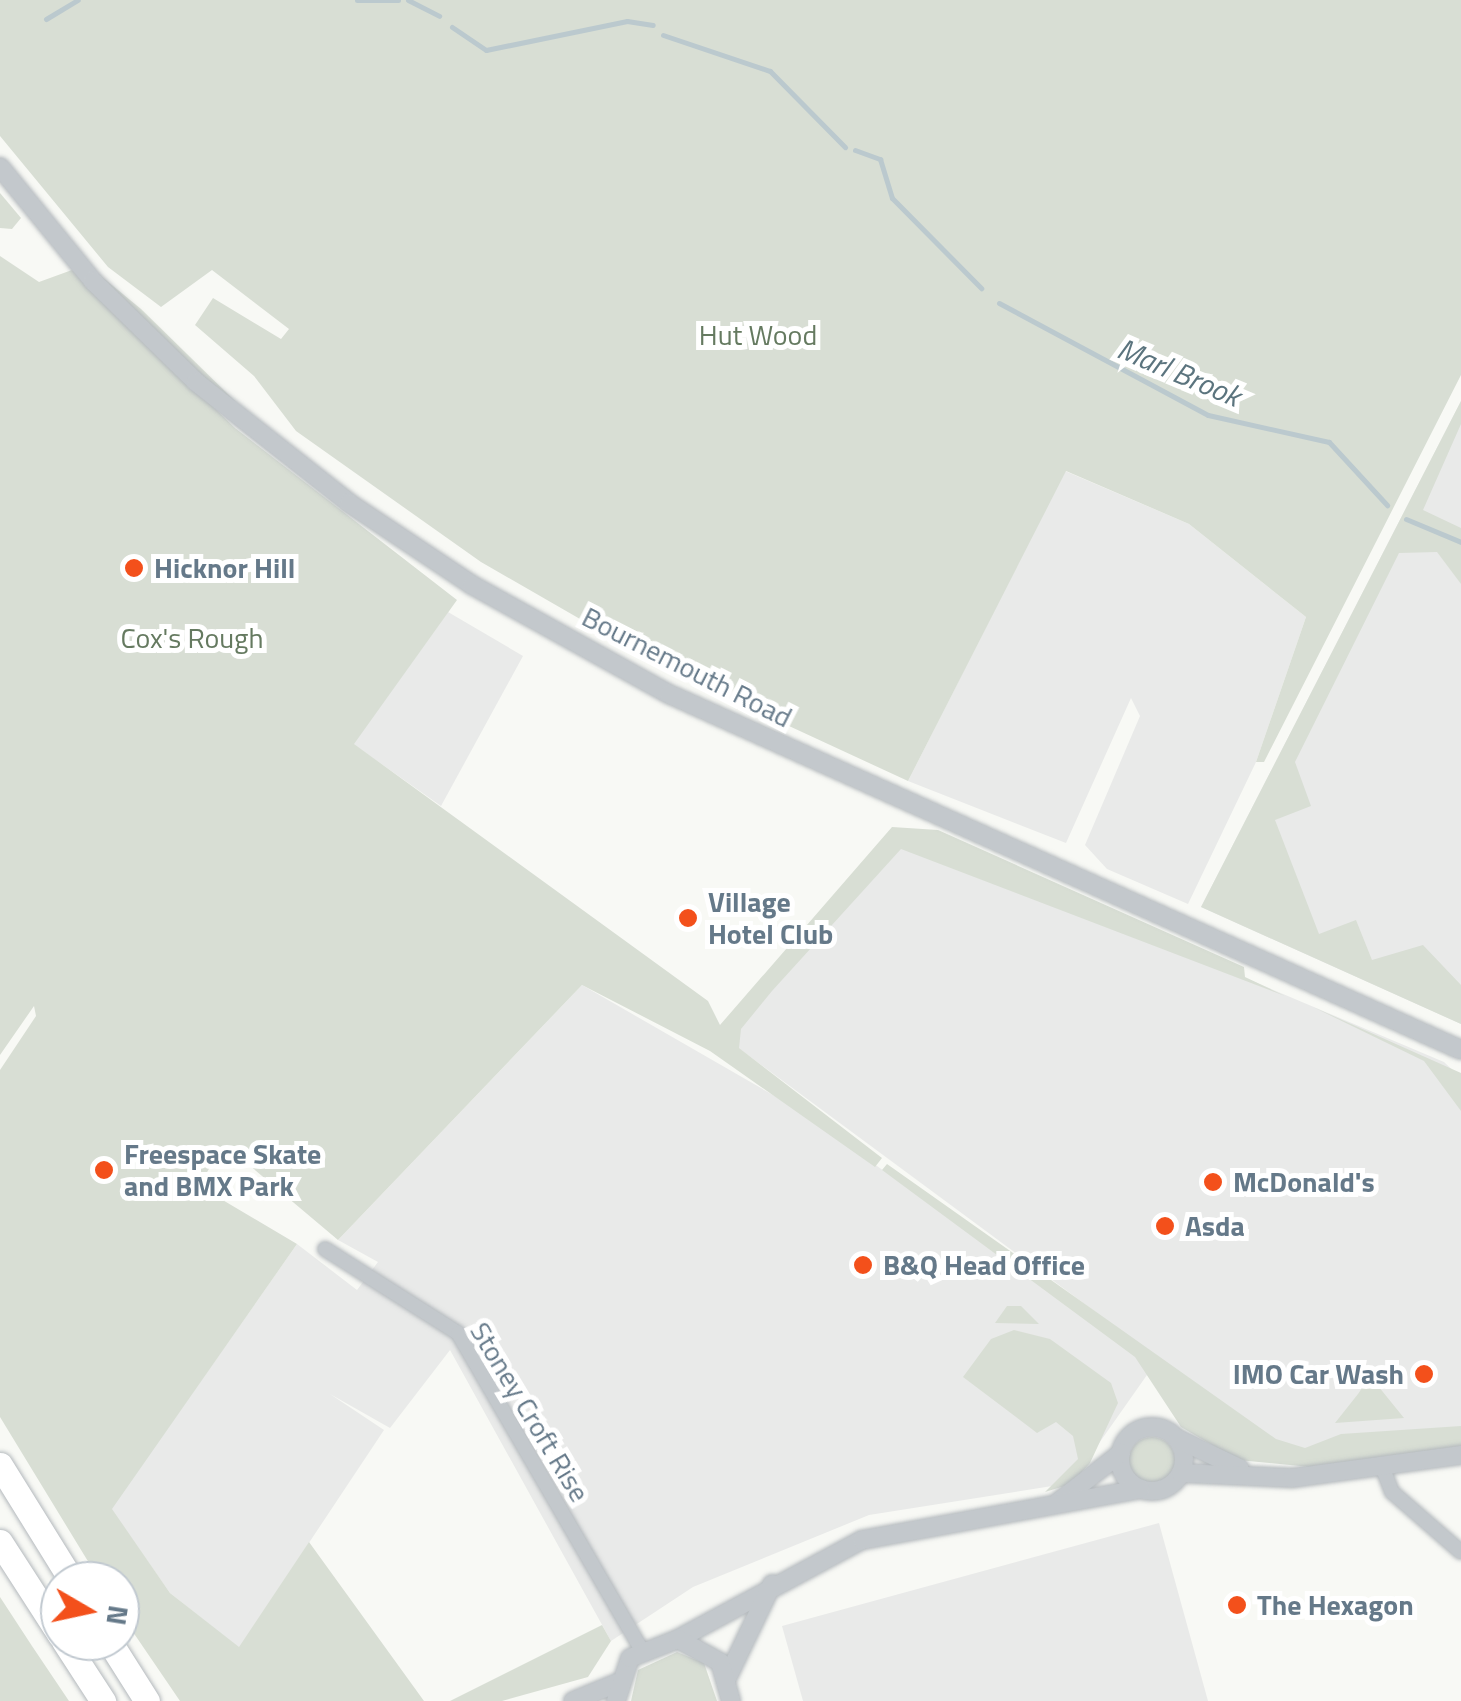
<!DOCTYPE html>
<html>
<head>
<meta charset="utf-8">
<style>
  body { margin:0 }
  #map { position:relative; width:1461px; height:1701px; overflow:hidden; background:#f8f9f5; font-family:"Titillium Web",sans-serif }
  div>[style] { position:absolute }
  .built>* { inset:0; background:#e9eae9 }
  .green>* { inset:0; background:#d8ded4 }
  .round { border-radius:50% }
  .stream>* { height:5px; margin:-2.5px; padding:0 2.5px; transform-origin:2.5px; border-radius:2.5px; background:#bbc9ce }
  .roads { filter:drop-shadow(0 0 2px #b4b9bd) drop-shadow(0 0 2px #b4b9bd) }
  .minor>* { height:14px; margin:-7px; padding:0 7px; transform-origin:7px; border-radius:7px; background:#c3c8cc }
  .tertiary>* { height:18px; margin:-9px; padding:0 9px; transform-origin:9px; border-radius:9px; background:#c3c8cc }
  .tertiary>.ring { margin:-9px; padding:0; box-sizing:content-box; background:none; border:18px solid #c3c8cc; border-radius:50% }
  .motorway>* { height:25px; margin:-12.5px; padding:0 12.5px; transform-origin:12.5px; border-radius:12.5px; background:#fff }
  .dots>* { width:28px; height:28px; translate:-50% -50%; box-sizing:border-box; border:5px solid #fff; border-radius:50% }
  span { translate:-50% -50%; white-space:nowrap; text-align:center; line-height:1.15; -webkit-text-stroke:10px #fff; paint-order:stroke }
  .park-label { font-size:28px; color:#657a60 }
  .poi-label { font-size:28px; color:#657989; font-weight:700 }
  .left { translate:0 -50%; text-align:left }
  .right { translate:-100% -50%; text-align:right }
  .street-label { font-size:28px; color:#657989 }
  .water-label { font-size:30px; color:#5b747e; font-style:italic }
  .north { position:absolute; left:40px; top:1561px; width:100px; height:100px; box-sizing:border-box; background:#fff; border:2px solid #c1c9d0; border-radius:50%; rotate:99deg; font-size:28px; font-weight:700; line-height:40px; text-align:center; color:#657989 }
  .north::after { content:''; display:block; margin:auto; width:35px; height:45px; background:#f3501b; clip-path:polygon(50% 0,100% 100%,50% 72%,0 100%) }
</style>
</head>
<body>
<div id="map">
  <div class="built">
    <i style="clip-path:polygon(1461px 401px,1461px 1024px,1201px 907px)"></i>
    <i style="clip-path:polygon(1065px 471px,1189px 524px,1306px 617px,1256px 762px,1188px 904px,1107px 869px,1085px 845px,1140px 716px,1131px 698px,1066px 843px,908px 781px)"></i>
    <i style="clip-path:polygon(448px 612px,523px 656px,441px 806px,353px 744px)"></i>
    <i style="clip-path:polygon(909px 836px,1444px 1062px,1461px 1078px,1461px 1430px,1307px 1452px,1266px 1438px,718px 1033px)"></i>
    <i style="clip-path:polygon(582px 985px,799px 1110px,1154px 1365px,1071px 1483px,869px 1515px,693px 1587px,611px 1641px,450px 1350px,390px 1428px,330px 1394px,384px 1430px,239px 1648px,170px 1593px,111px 1509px,297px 1244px,357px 1290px,378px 1262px,338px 1240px)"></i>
    <i style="clip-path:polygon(1159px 1523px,1208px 1701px,803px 1701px,782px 1626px)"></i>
  </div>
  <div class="green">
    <i style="clip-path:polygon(0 0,1461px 0,1461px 375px,1264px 762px,1256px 762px,1306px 617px,1189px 524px,1066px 471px,908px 781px,672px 672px,481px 562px,296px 431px,254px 376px,195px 325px,213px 298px,281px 339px,289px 329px,212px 270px,161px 307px,108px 267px,0 136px)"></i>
    <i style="clip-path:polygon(0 193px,21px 218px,12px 229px,0 228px)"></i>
    <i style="clip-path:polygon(0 256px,39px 282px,72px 270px,235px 428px,457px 600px,354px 744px,708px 1001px,720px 1025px,892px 827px,938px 830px,1244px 967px,1245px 977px,1285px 996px,901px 849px,772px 991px,741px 1029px,739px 1048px,882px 1158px,875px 1167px,710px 1051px,582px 985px,338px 1240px,242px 1159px,237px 1166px,217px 1155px,199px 1186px,297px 1244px,112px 1509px,170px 1593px,239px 1647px,309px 1542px,424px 1701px,180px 1701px,120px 1613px,120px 1581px,100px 1581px,0 1417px,0 1070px,36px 1016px,34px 1006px,0 1055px)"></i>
    <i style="clip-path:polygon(96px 272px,141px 309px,236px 402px,222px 397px)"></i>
    <i style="clip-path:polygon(1461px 401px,1461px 424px,1423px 510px,1461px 528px,1461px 584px,1437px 552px,1399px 553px,1295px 762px,1311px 806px,1275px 820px,1319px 934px,1356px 920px,1372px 960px,1423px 945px,1461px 985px,1461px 1024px,1201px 907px)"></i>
    <i style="clip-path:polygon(1313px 1007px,1461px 1073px,1461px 1111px,1424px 1061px)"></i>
    <i style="clip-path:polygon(887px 1164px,1276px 1439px,1305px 1448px,1341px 1434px,1461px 1426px,1461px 1449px,1320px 1468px,1238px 1460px,1181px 1427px,1135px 1357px,882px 1170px)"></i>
    <i style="clip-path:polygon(1007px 1306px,1021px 1306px,1039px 1324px,995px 1323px)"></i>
    <i style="clip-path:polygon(1014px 1330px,1050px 1339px,1111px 1383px,1118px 1403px,1090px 1463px,1071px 1484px,1045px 1492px,1078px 1459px,1073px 1436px,1056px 1422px,1037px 1433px,963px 1377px,991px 1339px)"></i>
    <i style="clip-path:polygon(1370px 1376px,1404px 1418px,1335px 1423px,1358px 1394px)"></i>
    <i class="round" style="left:1129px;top:1437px;width:46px;height:46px"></i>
    <i style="clip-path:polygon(0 1597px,32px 1646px,69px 1701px,0 1701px)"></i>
    <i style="clip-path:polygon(602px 1625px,611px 1641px,588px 1677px,502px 1701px,450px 1701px)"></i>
    <i style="clip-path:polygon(677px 1652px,704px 1663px,717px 1701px,631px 1701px,638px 1670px)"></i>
  </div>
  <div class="stream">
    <i style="left:357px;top:0;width:41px"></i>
    <i style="left:408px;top:0;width:35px;rotate:27deg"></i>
    <i style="left:46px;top:19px;width:37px;rotate:-31deg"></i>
    <i style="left:452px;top:27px;width:41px;rotate:34.1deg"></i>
    <i style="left:486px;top:50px;width:144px;rotate:-11.6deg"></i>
    <i style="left:627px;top:21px;width:26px;rotate:9deg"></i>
    <i style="left:663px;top:35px;width:113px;rotate:18.6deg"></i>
    <i style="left:770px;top:71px;width:107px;rotate:45.4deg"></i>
    <i style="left:855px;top:150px;width:27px;rotate:20deg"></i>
    <i style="left:880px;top:159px;width:41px;rotate:72.9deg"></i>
    <i style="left:892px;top:198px;width:127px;rotate:45.3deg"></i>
    <i style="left:999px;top:303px;width:237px;rotate:28.2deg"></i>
    <i style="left:1208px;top:415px;width:124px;rotate:12.6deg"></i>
    <i style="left:1329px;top:442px;width:86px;rotate:47.4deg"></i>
    <i style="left:1406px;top:519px;width:60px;rotate:22.7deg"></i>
  </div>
  <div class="roads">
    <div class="minor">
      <i style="left:325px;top:1249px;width:157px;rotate:32.3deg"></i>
      <i style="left:458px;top:1333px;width:365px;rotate:59.9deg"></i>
      <i style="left:1382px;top:1466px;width:28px;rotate:69deg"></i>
      <i style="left:1392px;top:1492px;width:91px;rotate:41deg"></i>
    </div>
    <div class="tertiary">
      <i style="left:0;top:167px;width:147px;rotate:50.8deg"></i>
      <i style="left:93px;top:281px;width:144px;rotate:44.4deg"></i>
      <i style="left:196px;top:382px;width:195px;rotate:38.3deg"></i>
      <i style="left:349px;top:503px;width:148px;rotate:33.7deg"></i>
      <i style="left:472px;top:585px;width:225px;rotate:29deg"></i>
      <i style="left:669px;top:694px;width:868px;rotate:24.2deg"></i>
      <i class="ring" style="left:1120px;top:1427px;width:46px;height:46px"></i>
      <i style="left:1178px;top:1439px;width:68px;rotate:25.4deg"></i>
      <i style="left:1181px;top:1473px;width:111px;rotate:2.6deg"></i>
      <i style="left:1292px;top:1478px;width:171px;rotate:-7.8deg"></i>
      <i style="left:1058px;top:1502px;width:80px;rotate:-37.9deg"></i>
      <i style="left:678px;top:1639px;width:209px;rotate:-28.3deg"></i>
      <i style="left:862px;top:1540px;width:283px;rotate:-10.4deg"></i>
      <i style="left:728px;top:1676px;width:102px;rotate:-64.4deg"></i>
      <i style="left:573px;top:1701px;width:48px;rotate:-22.2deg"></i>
      <i style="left:616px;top:1701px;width:45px;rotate:-72deg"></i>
      <i style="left:630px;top:1658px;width:52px;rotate:-21.6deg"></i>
      <i style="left:678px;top:1639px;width:48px;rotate:28.7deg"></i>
      <i style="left:720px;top:1662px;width:41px;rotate:74.2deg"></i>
    </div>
    <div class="motorway">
      <i style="left:0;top:1465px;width:137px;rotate:58.2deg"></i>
      <i style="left:0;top:1542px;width:111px;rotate:57.2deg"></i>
      <i style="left:64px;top:1641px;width:72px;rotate:57deg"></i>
      <i style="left:109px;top:1641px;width:71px;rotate:57.7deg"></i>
    </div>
  </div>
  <div class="dots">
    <i style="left:134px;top:568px;background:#f3501b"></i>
    <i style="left:688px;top:918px;background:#f3501b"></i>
    <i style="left:104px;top:1170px;background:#f3501b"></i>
    <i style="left:1213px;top:1182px;background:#f3501b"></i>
    <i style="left:1165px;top:1226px;background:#f3501b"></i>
    <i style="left:863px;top:1265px;background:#f3501b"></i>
    <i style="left:1424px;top:1374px;background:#f3501b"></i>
    <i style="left:1237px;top:1605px;background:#f3501b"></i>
  </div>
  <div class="park-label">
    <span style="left:758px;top:335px">Hut Wood</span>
    <span style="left:192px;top:638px">Cox's Rough</span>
  </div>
  <div class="poi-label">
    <span class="left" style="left:154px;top:568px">Hicknor Hill</span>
    <span class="left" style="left:708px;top:918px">Village<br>Hotel Club</span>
    <span class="left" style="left:124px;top:1170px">Freespace Skate<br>and BMX Park</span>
    <span class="left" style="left:1233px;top:1182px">McDonald's</span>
    <span class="left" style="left:1185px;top:1226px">Asda</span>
    <span class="left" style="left:883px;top:1265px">B&amp;Q Head Office</span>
    <span class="right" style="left:1404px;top:1374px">IMO Car Wash</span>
    <span class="left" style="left:1257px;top:1605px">The Hexagon</span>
  </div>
  <div class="street-label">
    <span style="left:687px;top:667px;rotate:27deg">Bournemouth Road</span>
    <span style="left:530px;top:1412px;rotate:59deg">Stoney Croft Rise</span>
  </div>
  <div class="water-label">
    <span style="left:1179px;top:372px;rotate:23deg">Marl Brook</span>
  </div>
  <div class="north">N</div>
</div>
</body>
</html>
